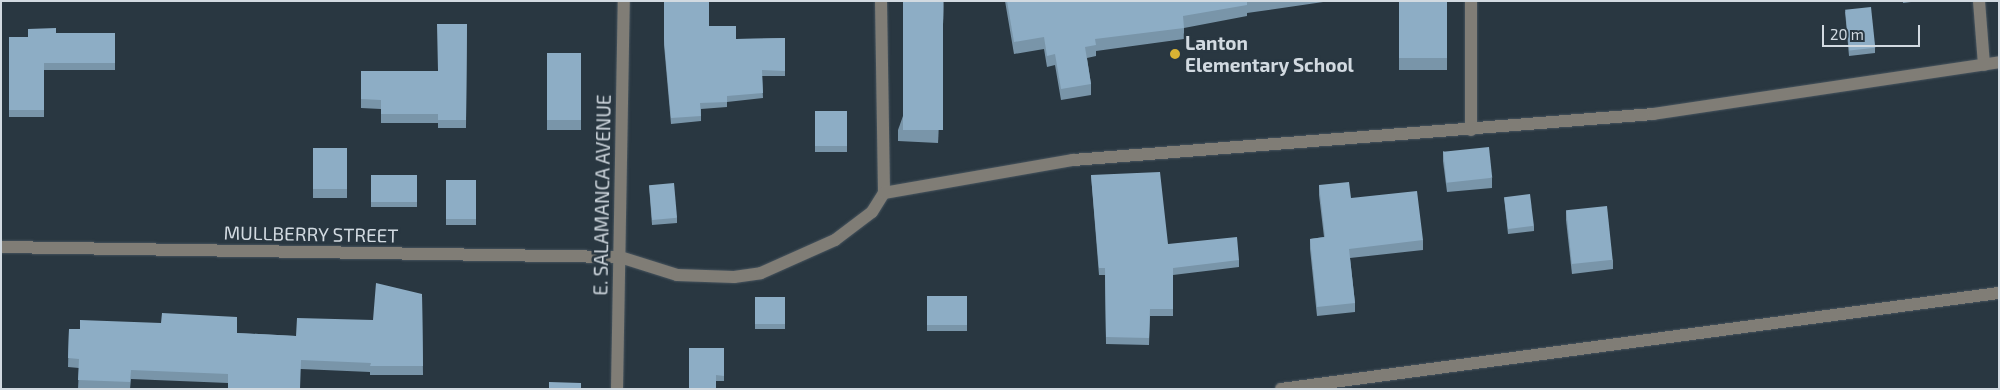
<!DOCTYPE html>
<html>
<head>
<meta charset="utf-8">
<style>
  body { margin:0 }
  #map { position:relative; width:2000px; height:390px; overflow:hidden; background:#293741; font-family:"Exo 2",sans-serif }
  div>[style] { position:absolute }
  .roads { filter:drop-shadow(0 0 1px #47545e) drop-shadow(0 0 1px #47545e) }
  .minor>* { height:12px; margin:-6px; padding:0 6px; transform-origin:6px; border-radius:6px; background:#807d76 }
  .wall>* { inset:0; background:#7995a9; transform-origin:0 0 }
  .shaded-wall>* { inset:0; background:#63798a }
  .building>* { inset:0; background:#8dadc5; transform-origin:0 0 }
  .dots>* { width:14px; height:14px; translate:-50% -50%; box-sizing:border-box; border:2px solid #293741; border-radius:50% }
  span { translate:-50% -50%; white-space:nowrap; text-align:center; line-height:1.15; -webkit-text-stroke:5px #293741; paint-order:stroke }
  .poi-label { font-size:19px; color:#d2dae1; font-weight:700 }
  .left { translate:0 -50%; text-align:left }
  .street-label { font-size:19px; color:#d2dae1 }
  .frame { position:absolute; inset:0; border:2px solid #d2dae1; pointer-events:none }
  .scale { position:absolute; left:1822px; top:25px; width:98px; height:22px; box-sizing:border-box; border:2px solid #d2dae1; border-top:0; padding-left:6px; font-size:15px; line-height:18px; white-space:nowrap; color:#d2dae1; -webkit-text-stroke:4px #293741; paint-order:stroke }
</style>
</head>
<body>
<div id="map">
  <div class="roads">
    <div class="minor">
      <i style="left:881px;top:1px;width:192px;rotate:89.1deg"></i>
      <i style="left:1471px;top:1px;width:129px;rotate:90deg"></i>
      <i style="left:1979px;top:1px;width:64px;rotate:85.5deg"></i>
      <i style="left:1px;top:247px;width:619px;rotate:0.93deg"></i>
      <i style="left:620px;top:257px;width:60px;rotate:17.5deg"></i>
      <i style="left:677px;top:275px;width:57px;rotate:2deg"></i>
      <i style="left:734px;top:277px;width:27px;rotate:-8deg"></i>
      <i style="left:761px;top:273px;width:81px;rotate:-24deg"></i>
      <i style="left:835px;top:240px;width:46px;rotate:-37.1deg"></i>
      <i style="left:872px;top:212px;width:22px;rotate:-58deg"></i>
      <i style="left:884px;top:193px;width:192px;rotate:-9.9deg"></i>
      <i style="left:1073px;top:160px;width:582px;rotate:-4.53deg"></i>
      <i style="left:1653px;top:114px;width:350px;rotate:-8.5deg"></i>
      <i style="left:617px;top:389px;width:388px;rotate:-89deg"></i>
      <i style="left:1281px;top:389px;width:724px;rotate:-7.62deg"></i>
    </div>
  </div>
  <div class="wall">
    <i style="clip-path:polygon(664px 1px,709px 26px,736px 39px,785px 38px,785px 76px,762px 76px,763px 98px,727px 102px,727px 107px,701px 109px,701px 121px,671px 124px,664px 45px)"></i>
    <i style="clip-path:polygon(944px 1px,938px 143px,898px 141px,898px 130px)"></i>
    <i style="clip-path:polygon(1005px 1px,1330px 1px,1247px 13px,1247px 16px,1184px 28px,1184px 39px,1096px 51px,1096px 56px,1087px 58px,1091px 84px,1091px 95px,1061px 100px,1055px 65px,1047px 67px,1044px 49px,1014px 54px)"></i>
    <i style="left:1399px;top:1px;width:48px;height:69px"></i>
    <i style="clip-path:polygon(1903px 1px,1919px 1px,1903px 3px)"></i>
    <i style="clip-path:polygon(1845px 11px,1875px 48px,1875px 53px,1849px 56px)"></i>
    <i style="clip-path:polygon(467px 24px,466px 128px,438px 128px,438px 123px,381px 123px,381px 109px,361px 108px,361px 71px,438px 71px)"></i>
    <i style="clip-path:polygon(56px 33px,115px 33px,115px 70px,44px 70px,44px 117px,9px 117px,9px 37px,28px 37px)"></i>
    <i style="left:581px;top:53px;width:77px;height:34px;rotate:90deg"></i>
    <i style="left:815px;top:111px;width:32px;height:41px"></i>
    <i style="left:347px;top:148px;width:50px;height:34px;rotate:90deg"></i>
    <i style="clip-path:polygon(1443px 151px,1492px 178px,1492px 188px,1447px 192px,1443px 161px)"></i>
    <i style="left:371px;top:175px;width:46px;height:32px"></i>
    <i style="clip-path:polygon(1091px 175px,1168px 244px,1239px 260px,1239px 267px,1173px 275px,1173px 316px,1150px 316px,1149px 345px,1106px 344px,1105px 275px,1099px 275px)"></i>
    <i style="left:446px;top:180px;width:30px;height:45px"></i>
    <i style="clip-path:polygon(649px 185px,677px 218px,677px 223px,652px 225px)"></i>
    <i style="clip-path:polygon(1319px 185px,1351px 198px,1423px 240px,1423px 250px,1350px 258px,1355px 303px,1355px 312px,1317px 316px,1310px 249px,1310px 239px,1324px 237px,1319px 195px)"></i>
    <i style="clip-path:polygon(1504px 197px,1534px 226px,1534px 231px,1508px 234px)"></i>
    <i style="clip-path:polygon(1566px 210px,1613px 260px,1613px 269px,1572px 274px,1566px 220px)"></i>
    <i style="clip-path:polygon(422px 294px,423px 375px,370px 375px,370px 372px,301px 369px,228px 383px,131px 379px,130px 389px,78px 389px,79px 368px,68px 367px,69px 329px,237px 333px,296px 336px,373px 320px)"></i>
    <i style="left:927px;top:296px;width:40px;height:35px"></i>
    <i style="left:755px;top:297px;width:30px;height:32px"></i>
    <i style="clip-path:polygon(689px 348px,724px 348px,724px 381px,716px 381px)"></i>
  </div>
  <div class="shaded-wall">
    <i style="clip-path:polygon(943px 1px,944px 1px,938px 143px,938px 132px)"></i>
  </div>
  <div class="building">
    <i style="clip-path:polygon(664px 1px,709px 1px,709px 26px,736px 26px,736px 39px,785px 38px,785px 71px,762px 70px,763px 93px,727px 96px,727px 102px,700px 103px,701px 116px,671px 118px,664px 39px)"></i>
    <i style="left:903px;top:1px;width:40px;height:129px"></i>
    <i style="clip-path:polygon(1007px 1px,1251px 1px,1247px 2px,1247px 5px,1183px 16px,1184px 28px,1095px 39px,1096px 45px,1085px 47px,1091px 84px,1061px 89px,1055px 54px,1047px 56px,1044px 37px,1014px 42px)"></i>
    <i style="left:1399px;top:1px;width:48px;height:57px"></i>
    <i style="left:1871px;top:7px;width:41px;height:26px;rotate:84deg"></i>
    <i style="clip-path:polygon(437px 24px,467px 24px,466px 120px,438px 120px,438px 114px,381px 114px,381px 100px,361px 99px,361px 71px,438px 71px)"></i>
    <i style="clip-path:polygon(56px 28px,56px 33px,115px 33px,115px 63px,44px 63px,44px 110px,9px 110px,9px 37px,28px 37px,28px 29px)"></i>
    <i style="left:581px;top:53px;width:67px;height:34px;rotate:90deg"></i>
    <i style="left:815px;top:111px;width:32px;height:35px"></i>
    <i style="left:1489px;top:147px;width:31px;height:46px;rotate:84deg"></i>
    <i style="left:347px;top:148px;width:41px;height:34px;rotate:90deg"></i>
    <i style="clip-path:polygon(1160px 172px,1168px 244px,1237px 237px,1239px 260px,1173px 268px,1173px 309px,1150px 309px,1149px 338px,1106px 337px,1105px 268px,1099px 268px,1091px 175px)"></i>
    <i style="left:371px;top:175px;width:46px;height:27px"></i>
    <i style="left:446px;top:180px;width:30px;height:39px"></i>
    <i style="clip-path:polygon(1349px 182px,1351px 198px,1417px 191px,1423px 240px,1349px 249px,1355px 303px,1317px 307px,1310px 239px,1325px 237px,1319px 185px)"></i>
    <i style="left:674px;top:183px;width:35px;height:25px;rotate:85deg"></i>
    <i style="left:1530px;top:194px;width:32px;height:26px;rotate:83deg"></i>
    <i style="left:1607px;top:206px;width:54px;height:41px;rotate:84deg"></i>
    <i style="clip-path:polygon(376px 283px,422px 294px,423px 366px,370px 366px,371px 363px,301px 360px,300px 389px,228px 389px,228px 374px,131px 370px,130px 382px,78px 380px,79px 359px,68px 358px,69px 329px,80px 329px,80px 320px,161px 323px,162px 313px,237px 317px,237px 333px,296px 336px,297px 318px,373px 320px)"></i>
    <i style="left:927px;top:296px;width:40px;height:29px"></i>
    <i style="left:755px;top:297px;width:30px;height:27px"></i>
    <i style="clip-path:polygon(689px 348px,724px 348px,724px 376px,716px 375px,716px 389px,689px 389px)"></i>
    <i style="clip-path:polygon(549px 382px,581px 383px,581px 389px,549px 389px)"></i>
  </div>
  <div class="dots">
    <i style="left:1175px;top:54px;background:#dab333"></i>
  </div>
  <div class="poi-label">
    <span class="left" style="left:1185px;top:54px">Lanton<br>Elementary School</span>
  </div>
  <div class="street-label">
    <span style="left:602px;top:195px;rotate:-89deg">E. SALAMANCA AVENUE</span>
    <span style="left:311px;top:234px;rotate:1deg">MULLBERRY STREET</span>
  </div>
  <div class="frame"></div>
  <div class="scale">20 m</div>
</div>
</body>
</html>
